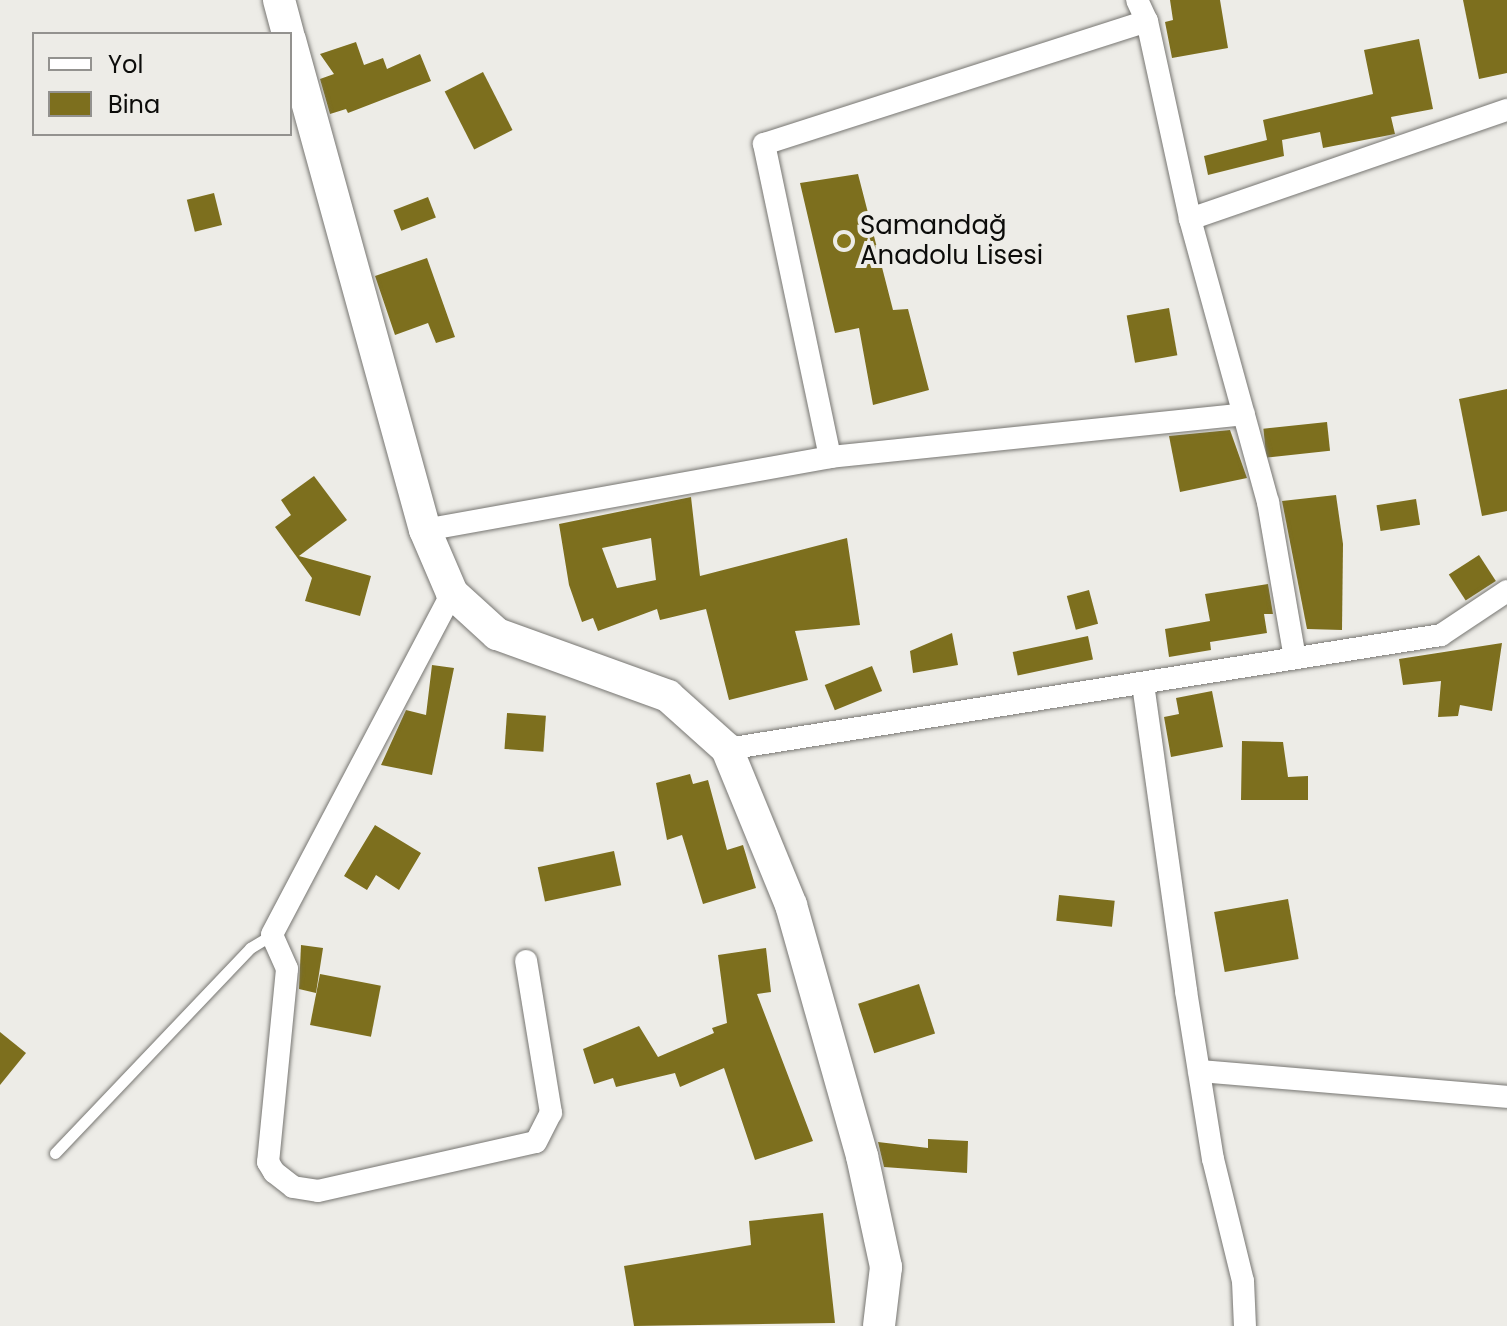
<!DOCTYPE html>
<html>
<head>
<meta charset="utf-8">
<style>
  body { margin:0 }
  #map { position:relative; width:1507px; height:1326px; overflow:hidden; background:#edece7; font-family:Poppins,sans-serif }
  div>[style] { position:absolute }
  .building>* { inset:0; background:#7d6f1e; transform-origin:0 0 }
  .roads { filter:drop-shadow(0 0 2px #777672) drop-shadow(0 0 2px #777672) }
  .lane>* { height:11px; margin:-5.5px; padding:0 5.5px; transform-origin:5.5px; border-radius:5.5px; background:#fff }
  .street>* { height:22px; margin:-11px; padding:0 11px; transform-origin:11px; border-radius:11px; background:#fff }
  .secondary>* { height:32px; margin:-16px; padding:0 16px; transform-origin:16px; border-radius:16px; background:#fff }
  .dots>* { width:22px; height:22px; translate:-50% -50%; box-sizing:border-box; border:4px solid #edece7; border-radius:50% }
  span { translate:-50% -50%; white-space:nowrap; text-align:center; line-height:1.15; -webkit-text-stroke:8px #edece7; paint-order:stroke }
  .poi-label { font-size:26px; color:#0c0c0a }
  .left { translate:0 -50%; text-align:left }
  .legend { position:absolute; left:32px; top:32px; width:260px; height:104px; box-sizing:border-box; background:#edece7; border:2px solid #93928f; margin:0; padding:10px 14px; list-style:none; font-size:24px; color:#0c0c0a }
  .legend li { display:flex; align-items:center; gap:16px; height:40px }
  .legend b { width:40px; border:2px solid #93928f }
</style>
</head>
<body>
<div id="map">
  <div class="building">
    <i style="clip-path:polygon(1170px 0,1220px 0,1228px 48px,1172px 58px,1165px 22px,1173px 20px)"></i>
    <i style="clip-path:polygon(1463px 0,1507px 0,1507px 73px,1479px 79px)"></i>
    <i style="clip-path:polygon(1419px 39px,1433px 109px,1391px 117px,1395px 134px,1323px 148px,1320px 132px,1282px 140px,1284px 156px,1208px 175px,1204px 156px,1267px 140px,1263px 120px,1373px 94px,1364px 50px)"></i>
    <i style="clip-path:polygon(356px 42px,364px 65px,383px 58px,387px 69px,420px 54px,431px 81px,348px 113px,346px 109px,330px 114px,320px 79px,334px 74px,320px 54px)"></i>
    <i style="left:483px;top:72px;width:65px;height:43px;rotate:63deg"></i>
    <i style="clip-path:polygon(858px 174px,893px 310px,908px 309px,929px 390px,873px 405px,859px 328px,835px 333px,800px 183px)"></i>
    <i style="left:214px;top:193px;width:33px;height:28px;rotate:76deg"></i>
    <i style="left:428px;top:197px;width:22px;height:37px;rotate:69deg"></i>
    <i style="clip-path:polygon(427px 258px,455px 337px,436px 343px,428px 323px,395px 335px,375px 276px)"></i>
    <i style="left:1169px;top:308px;width:48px;height:43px;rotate:80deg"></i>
    <i style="clip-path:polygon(1507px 389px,1507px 511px,1482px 516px,1459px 399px)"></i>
    <i style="left:1327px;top:422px;width:29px;height:64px;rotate:84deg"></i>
    <i style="clip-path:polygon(1230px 430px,1247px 478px,1180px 492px,1169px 436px)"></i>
    <i style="clip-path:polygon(314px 476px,347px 520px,299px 556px,371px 576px,360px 616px,305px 601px,312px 578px,275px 527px,291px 515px,281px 500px)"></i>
    <i style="clip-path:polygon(1336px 495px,1343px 544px,1342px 630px,1307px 629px,1282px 501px)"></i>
    <i style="clip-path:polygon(evenodd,691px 497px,700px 576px,847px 538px,860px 625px,795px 631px,808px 680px,729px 700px,706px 609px,660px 620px,657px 609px,598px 631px,593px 618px,582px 622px,569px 585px,559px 524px,691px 497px,651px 538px,656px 580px,617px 588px,602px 548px,651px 538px)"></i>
    <i style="left:1416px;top:499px;width:26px;height:40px;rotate:81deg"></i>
    <i style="left:1479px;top:555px;width:31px;height:36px;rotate:57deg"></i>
    <i style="clip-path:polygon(1268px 584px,1273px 614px,1264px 614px,1267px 633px,1210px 642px,1211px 650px,1169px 657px,1165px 629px,1210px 621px,1205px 594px)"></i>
    <i style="left:1089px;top:590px;width:35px;height:23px;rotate:75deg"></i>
    <i style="clip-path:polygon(952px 633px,958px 665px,913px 673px,910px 651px)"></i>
    <i style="left:1088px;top:636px;width:24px;height:77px;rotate:78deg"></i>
    <i style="clip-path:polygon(1502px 643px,1492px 711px,1460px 705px,1458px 716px,1438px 717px,1441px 681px,1403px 685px,1399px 659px)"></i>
    <i style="clip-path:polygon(432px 665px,454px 668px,432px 775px,381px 765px,406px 710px,426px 715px)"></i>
    <i style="left:872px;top:666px;width:27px;height:51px;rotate:68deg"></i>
    <i style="clip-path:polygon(1212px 691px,1223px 747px,1171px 757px,1164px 717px,1179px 714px,1176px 698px)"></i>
    <i style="left:507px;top:713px;width:39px;height:36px;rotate:4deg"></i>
    <i style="clip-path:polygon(1242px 741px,1283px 742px,1288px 777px,1308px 776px,1308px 800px,1241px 800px)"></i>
    <i style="clip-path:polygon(690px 774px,693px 784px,708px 780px,727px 850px,743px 845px,756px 888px,703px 904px,682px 835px,667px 840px,656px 783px)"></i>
    <i style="clip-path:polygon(375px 825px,421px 853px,399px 890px,376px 875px,367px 890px,344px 876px)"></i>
    <i style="left:614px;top:851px;width:35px;height:78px;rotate:78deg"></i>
    <i style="left:1059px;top:895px;width:56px;height:26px;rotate:6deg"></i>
    <i style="left:1288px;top:899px;width:61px;height:75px;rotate:80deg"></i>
    <i style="clip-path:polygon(301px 945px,323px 948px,316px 993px,299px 989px)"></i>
    <i style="clip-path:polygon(766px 948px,771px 992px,757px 994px,813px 1141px,755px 1160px,724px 1068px,680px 1087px,675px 1073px,616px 1087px,613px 1078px,594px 1084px,583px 1049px,639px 1026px,658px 1057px,714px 1033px,712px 1028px,727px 1023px,718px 955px)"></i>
    <i style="left:320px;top:974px;width:62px;height:52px;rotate:11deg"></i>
    <i style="left:919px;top:984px;width:52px;height:64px;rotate:72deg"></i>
    <i style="clip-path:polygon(0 1032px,26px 1053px,0 1085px)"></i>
    <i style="clip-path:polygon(928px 1139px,968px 1141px,967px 1173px,884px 1167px,878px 1142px,928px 1148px)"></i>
    <i style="clip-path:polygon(823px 1213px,835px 1323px,634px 1326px,624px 1266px,751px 1245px,749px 1221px)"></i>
  </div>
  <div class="roads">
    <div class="lane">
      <i style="left:55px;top:1153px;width:283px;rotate:-46.4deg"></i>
      <i style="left:250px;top:948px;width:26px;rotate:-31deg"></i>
    </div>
    <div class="street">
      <i style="left:1137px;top:0;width:23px;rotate:65deg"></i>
      <i style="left:1147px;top:21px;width:203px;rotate:77.7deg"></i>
      <i style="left:1190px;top:219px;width:294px;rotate:74.6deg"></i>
      <i style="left:1268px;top:502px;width:158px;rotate:80.2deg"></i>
      <i style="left:1190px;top:219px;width:335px;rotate:-19deg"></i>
      <i style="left:830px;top:457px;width:320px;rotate:-101.9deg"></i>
      <i style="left:764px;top:144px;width:402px;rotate:-17.8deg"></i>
      <i style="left:425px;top:530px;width:412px;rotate:-10.2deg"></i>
      <i style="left:830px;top:457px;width:416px;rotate:-5.9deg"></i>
      <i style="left:452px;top:593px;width:386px;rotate:117.8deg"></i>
      <i style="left:272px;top:935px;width:37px;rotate:66deg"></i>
      <i style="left:287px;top:969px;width:194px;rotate:95.6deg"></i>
      <i style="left:268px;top:1162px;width:12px;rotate:59deg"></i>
      <i style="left:274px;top:1172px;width:24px;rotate:38deg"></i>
      <i style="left:293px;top:1187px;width:25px;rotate:9deg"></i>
      <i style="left:318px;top:1191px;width:223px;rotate:-12.7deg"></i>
      <i style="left:536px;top:1142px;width:33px;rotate:-63deg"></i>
      <i style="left:551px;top:1113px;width:154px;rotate:-99.3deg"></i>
      <i style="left:1143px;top:684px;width:310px;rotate:82deg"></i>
      <i style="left:1186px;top:991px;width:170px;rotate:80.9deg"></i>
      <i style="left:1213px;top:1159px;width:126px;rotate:76.2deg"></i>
      <i style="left:1243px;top:1281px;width:45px;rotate:87.5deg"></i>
      <i style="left:727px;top:749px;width:723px;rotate:-9.07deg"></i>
      <i style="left:1441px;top:635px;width:79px;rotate:-33.7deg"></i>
      <i style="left:1199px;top:1071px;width:309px;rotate:4.8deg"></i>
    </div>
    <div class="secondary">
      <i style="left:279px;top:0;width:35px;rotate:75deg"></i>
      <i style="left:290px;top:40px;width:508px;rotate:74.6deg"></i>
      <i style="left:425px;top:530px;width:69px;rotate:66.8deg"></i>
      <i style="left:452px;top:593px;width:61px;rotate:42.3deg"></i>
      <i style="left:497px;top:634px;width:182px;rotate:19.9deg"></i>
      <i style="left:668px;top:696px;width:79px;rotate:41.9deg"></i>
      <i style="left:727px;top:749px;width:169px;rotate:67.7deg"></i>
      <i style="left:791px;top:905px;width:261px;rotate:74.2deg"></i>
      <i style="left:862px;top:1156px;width:114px;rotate:77.8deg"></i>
      <i style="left:886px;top:1267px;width:59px;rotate:96.8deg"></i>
    </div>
  </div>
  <div class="dots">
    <i style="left:844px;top:241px;background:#88781d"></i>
  </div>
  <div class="poi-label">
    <span class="left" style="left:860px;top:241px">Samandağ<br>Anadolu Lisesi</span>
  </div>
  <ul class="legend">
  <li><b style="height:10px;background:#fff"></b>Yol</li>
  <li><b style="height:22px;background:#7d6f1e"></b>Bina</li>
  </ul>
</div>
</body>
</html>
